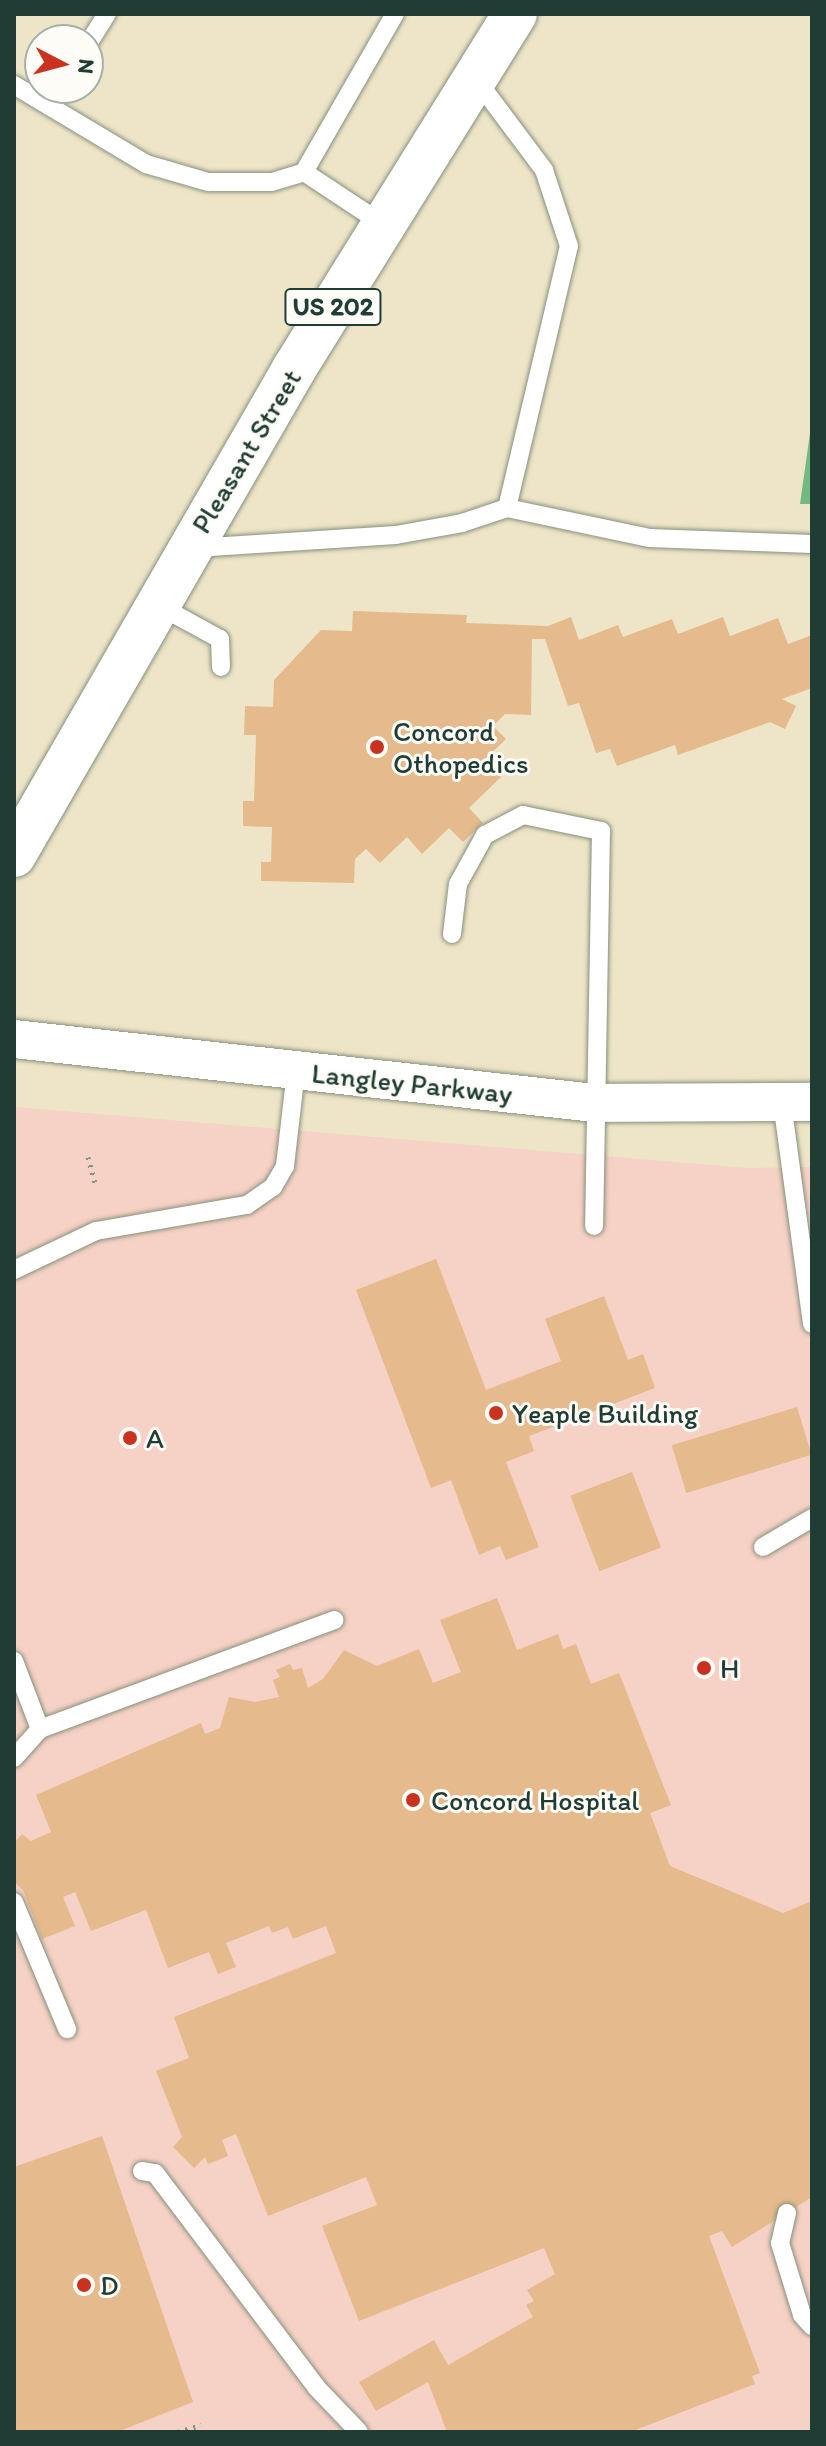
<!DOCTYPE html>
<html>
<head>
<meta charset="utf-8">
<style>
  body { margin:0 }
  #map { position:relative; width:826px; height:2446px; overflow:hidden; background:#eee5c8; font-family:Itim,sans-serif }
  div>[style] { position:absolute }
  .built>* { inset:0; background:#f6d1c5 }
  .forest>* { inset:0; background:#72ba7f }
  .building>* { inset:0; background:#e5ba8c; transform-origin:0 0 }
  .path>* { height:5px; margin-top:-2.5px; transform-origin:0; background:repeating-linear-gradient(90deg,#86917e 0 2px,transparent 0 8px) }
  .roads { filter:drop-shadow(0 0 2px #86917e) drop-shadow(0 0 2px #86917e) }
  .service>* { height:18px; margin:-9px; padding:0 9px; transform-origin:9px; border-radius:9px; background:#fff }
  .minor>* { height:38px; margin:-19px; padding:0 19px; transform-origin:19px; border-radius:19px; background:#fff }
  .primary>* { height:44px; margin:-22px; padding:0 22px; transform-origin:22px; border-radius:22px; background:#fff }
  .dots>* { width:22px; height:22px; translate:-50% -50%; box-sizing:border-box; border:4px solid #fdfcf7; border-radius:50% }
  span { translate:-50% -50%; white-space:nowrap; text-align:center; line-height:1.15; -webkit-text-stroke:6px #fdfcf7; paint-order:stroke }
  .shield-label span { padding:2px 6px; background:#fdfcf7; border:2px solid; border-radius:6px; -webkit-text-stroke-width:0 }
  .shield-label { font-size:26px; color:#1f3d34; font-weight:700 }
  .street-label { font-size:28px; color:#1f3d34 }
  .poi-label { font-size:28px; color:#1f3d34 }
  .left { translate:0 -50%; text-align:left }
  .frame { position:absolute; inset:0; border:16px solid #1f3d34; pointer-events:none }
  .north { position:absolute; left:24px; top:24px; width:80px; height:80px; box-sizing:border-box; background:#fdfcf7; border:2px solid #a4b0a9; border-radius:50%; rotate:96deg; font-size:22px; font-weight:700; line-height:32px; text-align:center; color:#1f3d34 }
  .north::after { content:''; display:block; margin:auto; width:28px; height:36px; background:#c8321e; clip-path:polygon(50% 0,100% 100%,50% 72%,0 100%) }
</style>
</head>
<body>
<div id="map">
  <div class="built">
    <i style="clip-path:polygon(14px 1107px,747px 1168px,812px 1167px,812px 2432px,14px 2432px)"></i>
  </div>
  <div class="forest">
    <i style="clip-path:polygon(812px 419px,812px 504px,800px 504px)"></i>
  </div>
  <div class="building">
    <i style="clip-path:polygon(353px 611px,467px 615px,466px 623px,548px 626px,571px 617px,579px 640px,618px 625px,623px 637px,672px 619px,678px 634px,723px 617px,730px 636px,778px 618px,788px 644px,812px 635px,812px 688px,782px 699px,796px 706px,785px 729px,770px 722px,678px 755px,675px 745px,617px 766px,610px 749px,596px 753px,579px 703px,568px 706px,545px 639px,532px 639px,531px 715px,505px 714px,493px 726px,506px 739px,484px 760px,501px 777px,469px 808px,483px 823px,463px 842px,449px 828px,422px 854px,407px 837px,380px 863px,366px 849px,355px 859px,354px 883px,261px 881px,261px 862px,271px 862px,272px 827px,243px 826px,243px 801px,254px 801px,256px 735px,244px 735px,245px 706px,273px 707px,274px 680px,321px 630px,352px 631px)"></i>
    <i style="clip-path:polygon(436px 1259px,486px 1390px,561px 1361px,545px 1319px,604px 1296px,628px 1360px,643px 1354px,655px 1388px,529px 1436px,534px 1451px,506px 1462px,539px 1547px,506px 1560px,500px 1546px,479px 1555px,451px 1480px,431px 1488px,356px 1290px)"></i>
    <i style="left:797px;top:1407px;width:50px;height:131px;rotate:73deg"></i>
    <i style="left:632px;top:1472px;width:81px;height:66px;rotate:69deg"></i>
    <i style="clip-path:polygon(497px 1598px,517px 1650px,558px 1634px,563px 1649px,576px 1644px,591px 1684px,619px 1673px,671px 1805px,650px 1813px,670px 1866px,783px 1913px,812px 1901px,812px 2197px,732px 2247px,722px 2231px,709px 2236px,760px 2373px,752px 2376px,755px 2384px,630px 2432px,447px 2432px,428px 2382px,376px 2411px,359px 2382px,434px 2340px,448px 2365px,533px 2317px,526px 2305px,534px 2301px,527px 2290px,555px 2274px,544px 2248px,359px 2321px,322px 2226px,377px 2205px,366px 2177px,268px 2216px,236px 2134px,222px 2140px,228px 2156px,208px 2164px,205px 2157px,194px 2168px,173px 2147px,182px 2137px,156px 2071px,189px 2058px,174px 2017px,336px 1953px,326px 1926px,293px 1939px,288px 1927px,272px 1933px,269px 1926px,226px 1943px,236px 1967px,218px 1974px,209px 1952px,168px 1968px,146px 1910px,91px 1931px,75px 1892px,63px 1897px,75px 1926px,42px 1939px,23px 1890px,14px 1882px,14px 1843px,22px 1834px,31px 1841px,51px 1832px,36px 1795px,201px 1723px,205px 1734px,220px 1728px,229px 1697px,255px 1702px,279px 1697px,273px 1680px,280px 1677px,276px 1670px,290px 1664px,293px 1670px,302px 1668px,308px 1688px,323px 1679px,344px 1650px,377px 1666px,419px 1649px,433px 1683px,461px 1672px,440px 1620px)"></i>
    <i style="clip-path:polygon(102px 2136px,193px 2402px,117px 2432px,14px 2432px,14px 2167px)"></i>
  </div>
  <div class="path">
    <i style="left:88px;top:1157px;width:31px;rotate:75deg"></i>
    <i style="left:178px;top:2432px;width:24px;rotate:-17deg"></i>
  </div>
  <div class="roads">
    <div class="service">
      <i style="left:88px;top:44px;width:36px;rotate:-58deg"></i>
      <i style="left:14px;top:85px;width:154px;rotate:30.9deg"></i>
      <i style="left:146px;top:164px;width:65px;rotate:16.2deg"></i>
      <i style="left:208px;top:182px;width:64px"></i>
      <i style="left:272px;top:182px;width:34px;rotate:-17deg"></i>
      <i style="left:304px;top:172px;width:182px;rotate:-60.1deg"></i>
      <i style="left:49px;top:106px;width:21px;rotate:-59deg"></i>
      <i style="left:304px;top:172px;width:96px;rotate:33.5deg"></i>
      <i style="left:507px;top:508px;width:145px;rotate:11.9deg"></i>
      <i style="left:649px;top:538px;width:163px;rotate:2.1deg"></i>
      <i style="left:195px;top:548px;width:201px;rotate:-3.7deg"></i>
      <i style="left:396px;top:535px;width:67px;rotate:-10.3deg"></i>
      <i style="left:462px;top:523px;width:47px;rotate:-18.4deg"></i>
      <i style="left:507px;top:508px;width:269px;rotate:-76.7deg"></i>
      <i style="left:569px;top:246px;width:80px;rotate:-108.2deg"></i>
      <i style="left:544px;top:170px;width:114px;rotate:-126.8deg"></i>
      <i style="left:156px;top:604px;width:73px;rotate:28.7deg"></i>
      <i style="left:220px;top:639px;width:28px;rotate:88deg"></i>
      <i style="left:452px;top:934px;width:50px;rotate:-83.2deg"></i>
      <i style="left:458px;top:884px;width:56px;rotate:-61.1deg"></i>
      <i style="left:485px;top:835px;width:43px;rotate:-27.8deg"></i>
      <i style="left:523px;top:815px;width:80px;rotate:11.6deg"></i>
      <i style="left:601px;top:831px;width:395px;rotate:91deg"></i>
      <i style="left:782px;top:1102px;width:224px;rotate:82.3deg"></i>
      <i style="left:14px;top:1270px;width:91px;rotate:-25.4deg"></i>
      <i style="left:96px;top:1231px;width:153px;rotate:-9.8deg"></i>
      <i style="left:247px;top:1205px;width:32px;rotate:-35deg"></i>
      <i style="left:273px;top:1187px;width:24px;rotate:-60deg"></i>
      <i style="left:285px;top:1166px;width:96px;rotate:-83.4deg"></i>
      <i style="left:763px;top:1547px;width:57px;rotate:-30.6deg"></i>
      <i style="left:14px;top:1661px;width:73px;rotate:69.1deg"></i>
      <i style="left:14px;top:1758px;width:39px;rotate:-48deg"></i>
      <i style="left:40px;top:1729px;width:314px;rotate:-20.3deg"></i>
      <i style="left:14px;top:1902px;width:138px;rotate:67.3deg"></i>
      <i style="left:142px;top:2171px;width:13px;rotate:9deg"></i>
      <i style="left:155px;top:2173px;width:268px;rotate:53deg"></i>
      <i style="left:316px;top:2387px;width:62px;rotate:46.3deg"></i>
      <i style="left:787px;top:2213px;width:31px;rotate:103deg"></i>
      <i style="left:780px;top:2243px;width:75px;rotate:73deg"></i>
      <i style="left:802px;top:2315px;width:15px;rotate:48deg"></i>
    </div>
    <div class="minor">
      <i style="left:14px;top:1039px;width:585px;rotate:6.29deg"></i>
      <i style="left:595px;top:1103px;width:217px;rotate:-0.3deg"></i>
    </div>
    <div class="primary">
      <i style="left:14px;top:855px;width:561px;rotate:-60.05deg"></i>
      <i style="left:294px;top:369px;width:418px;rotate:-58.1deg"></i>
    </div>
  </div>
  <div class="dots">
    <i style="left:377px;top:747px;background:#c8321e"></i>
    <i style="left:496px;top:1413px;background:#c8321e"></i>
    <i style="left:130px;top:1438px;background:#c8321e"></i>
    <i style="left:704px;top:1668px;background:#c8321e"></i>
    <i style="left:413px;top:1800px;background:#c8321e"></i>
    <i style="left:84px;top:2285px;background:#c8321e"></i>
  </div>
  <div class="shield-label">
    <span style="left:333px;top:307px">US 202</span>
  </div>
  <div class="street-label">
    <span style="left:246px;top:451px;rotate:-59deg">Pleasant Street</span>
    <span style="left:412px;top:1083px;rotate:6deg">Langley Parkway</span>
  </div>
  <div class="poi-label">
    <span class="left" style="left:393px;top:747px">Concord<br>Othopedics</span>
    <span class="left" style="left:512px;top:1413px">Yeaple Building</span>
    <span class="left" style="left:146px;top:1438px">A</span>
    <span class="left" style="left:720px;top:1668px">H</span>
    <span class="left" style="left:431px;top:1800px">Concord Hospital</span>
    <span class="left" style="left:100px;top:2285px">D</span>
  </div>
  <div class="frame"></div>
  <div class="north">N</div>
</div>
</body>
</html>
